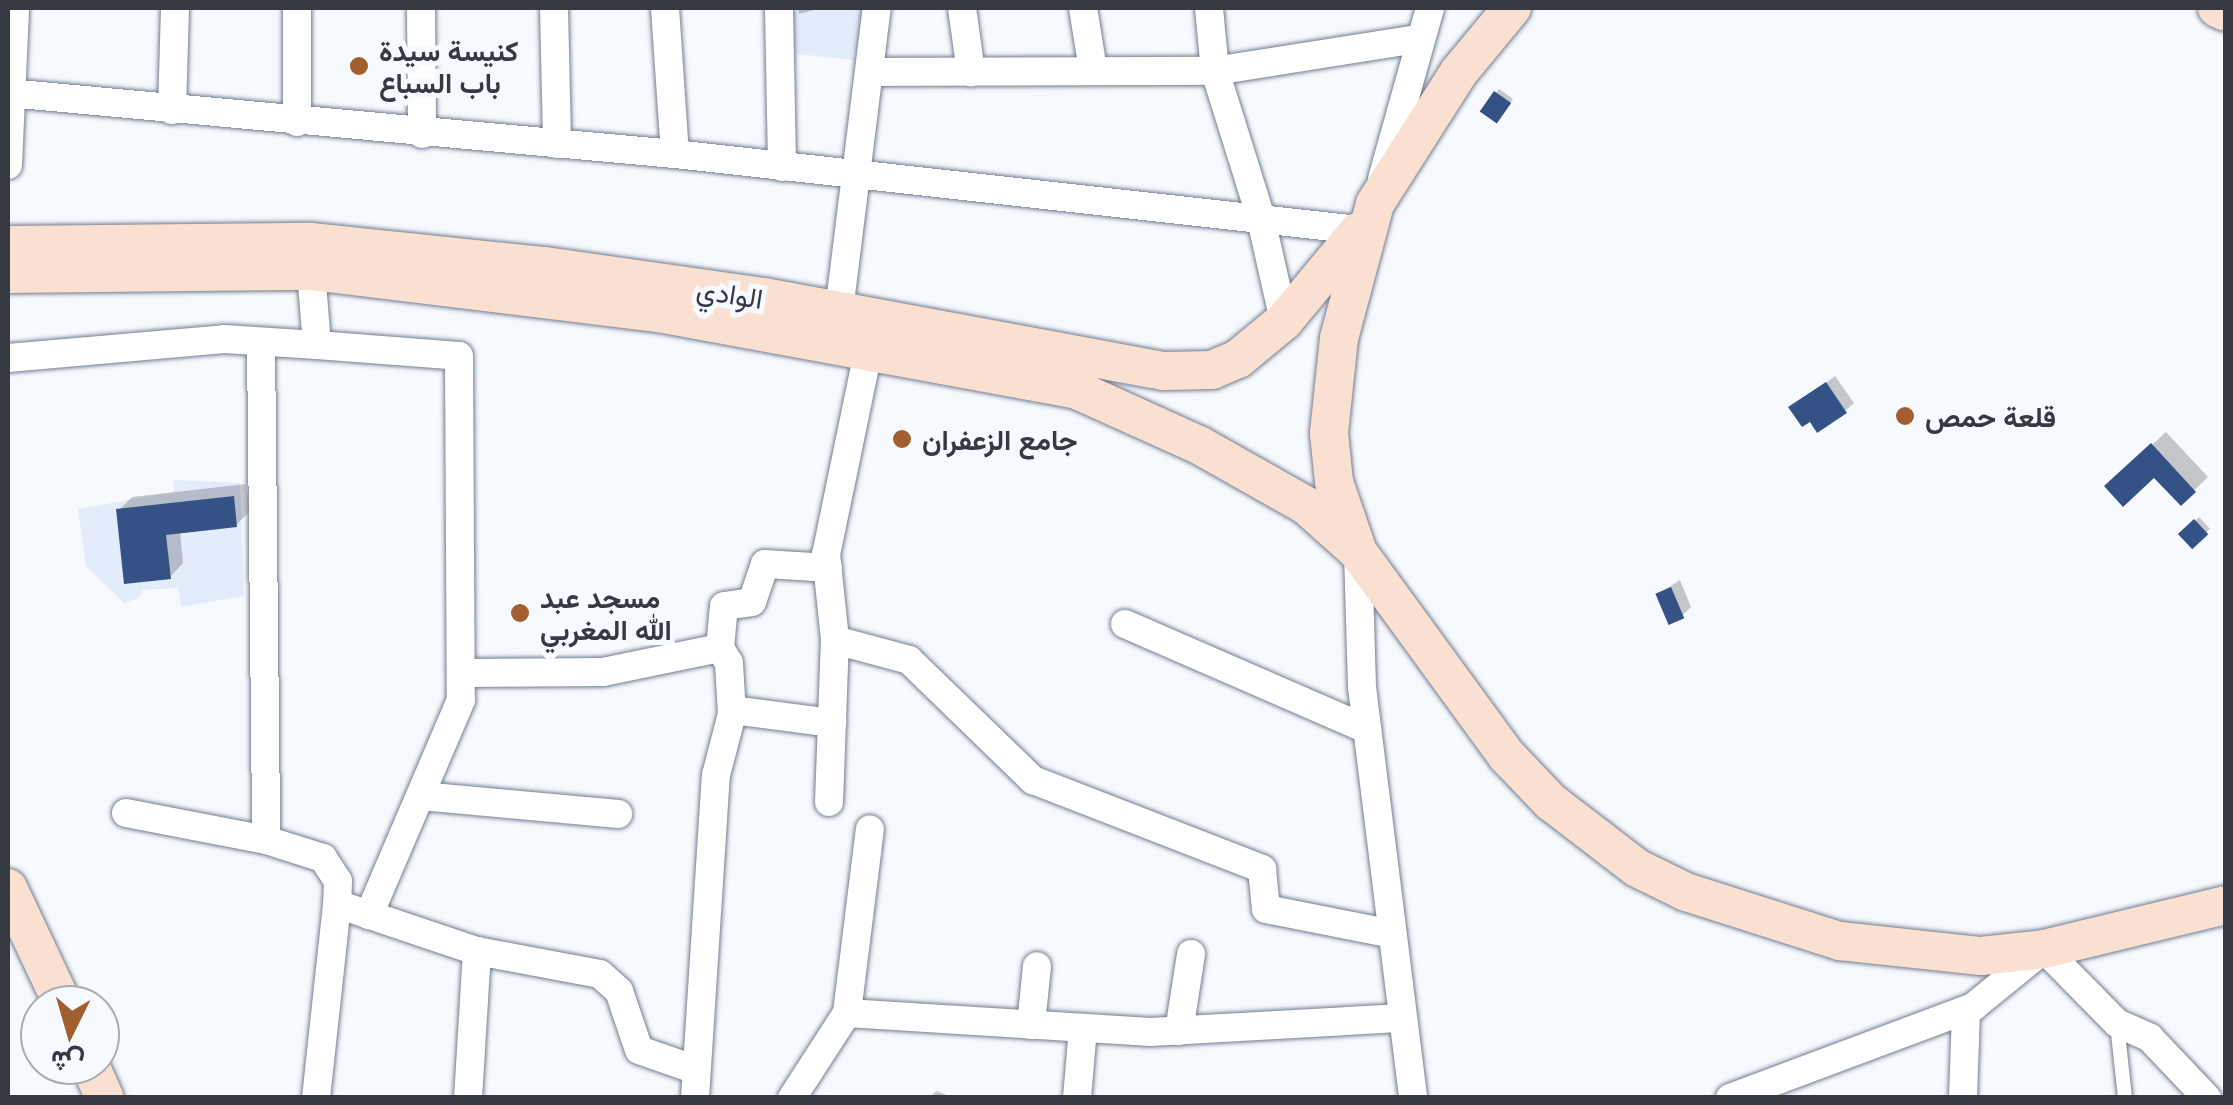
<!DOCTYPE html>
<html>
<head>
<meta charset="utf-8">
<style>
  body { margin:0 }
  #map { position:relative; width:2233px; height:1105px; overflow:hidden; background:#f6f9fd; font-family:"Noto Serif",Vazirmatn,serif }
  div>[style] { position:absolute }
  .built>* { inset:0; background:#e3ecfc }
  .shadow>* { inset:0; background:#0003; transform-origin:0 0 }
  .building>* { inset:0; background:#355286; transform-origin:0 0 }
  .roads { filter:drop-shadow(0 0 2px #737d8f) drop-shadow(0 0 2px #737d8f) }
  .lane>* { height:14px; margin:-7px; padding:0 7px; transform-origin:7px; border-radius:7px; background:#fff }
  .street>* { height:28px; margin:-14px; padding:0 14px; transform-origin:14px; border-radius:14px; background:#fff }
  .secondary>* { height:38px; margin:-19px; padding:0 19px; transform-origin:19px; border-radius:19px; background:#fae0d0 }
  .dots>* { width:28px; height:28px; translate:-50% -50%; box-sizing:border-box; border:5px solid #f6f9fd; border-radius:50% }
  span { translate:-50% -50%; white-space:nowrap; text-align:center; line-height:1.15; -webkit-text-stroke:10px #f6f9fd; paint-order:stroke }
  .poi-label { font-size:28px; color:#353a42; font-weight:700 }
  .left { translate:0 -50%; text-align:left }
  .street-label { font-size:28px; color:#353a42 }
  .frame { position:absolute; inset:0; border:10px solid #353a42; pointer-events:none }
  .north { position:absolute; left:20px; top:985px; width:100px; height:100px; box-sizing:border-box; background:#f6f9fd; border:2px solid #a9adb2; border-radius:50%; rotate:185deg; font-size:28px; font-weight:700; line-height:40px; text-align:center; color:#353a42 }
  .north::after { content:''; display:block; margin:auto; width:35px; height:45px; background:#a25e2f; clip-path:polygon(50% 0,100% 100%,50% 72%,0 100%) }
</style>
</head>
<body>
<div id="map">
  <div class="built">
    <i style="clip-path:polygon(787px 8px,866px 8px,862px 61px,788px 53px)"></i>
    <i style="clip-path:polygon(174px 480px,240px 483px,244px 596px,181px 607px,178px 588px,142px 590px,139px 598px,124px 603px,86px 566px,78px 509px,173px 492px)"></i>
  </div>
  <div class="shadow">
    <i style="clip-path:polygon(798px 8px,822px 8px,799px 14px)"></i>
    <i style="clip-path:polygon(1499px 89px,1513px 99px,1500px 117px,1496px 93px)"></i>
    <i style="clip-path:polygon(1835px 376px,1854px 403px,1845px 411px,1811px 418px,1792px 408px)"></i>
    <i style="clip-path:polygon(2166px 432px,2208px 477px,2181px 503px,2154px 474px,2121px 473px)"></i>
    <i style="clip-path:polygon(246px 484px,250px 511px,236px 525px,180px 531px,183px 563px,170px 577px,119px 510px,132px 497px)"></i>
    <i style="left:2199px;top:517px;width:16px;height:25px;rotate:47deg"></i>
    <i style="clip-path:polygon(1680px 580px,1691px 607px,1682px 616px,1658px 594px)"></i>
    <i style="clip-path:polygon(936px 1091px,955px 1098px,929px 1098px)"></i>
  </div>
  <div class="building">
    <i style="left:1494px;top:91px;width:21px;height:25px;rotate:35deg"></i>
    <i style="clip-path:polygon(1826px 382px,1847px 413px,1817px 433px,1810px 422px,1802px 427px,1788px 407px)"></i>
    <i style="clip-path:polygon(2151px 443px,2196px 492px,2181px 506px,2154px 478px,2123px 507px,2104px 486px)"></i>
    <i style="clip-path:polygon(234px 496px,237px 527px,166px 535px,171px 579px,124px 584px,116px 509px)"></i>
    <i style="left:2194px;top:519px;width:21px;height:22px;rotate:47deg"></i>
    <i style="left:1671px;top:587px;width:34px;height:17px;rotate:67deg"></i>
  </div>
  <div class="roads">
    <div class="lane">
      <i style="left:2117px;top:1024px;width:74px;rotate:83.8deg"></i>
    </div>
    <div class="street">
      <i style="left:297px;top:8px;width:114px;rotate:90deg"></i>
      <i style="left:421px;top:8px;width:126px;rotate:89.5deg"></i>
      <i style="left:554px;top:8px;width:136px;rotate:88.7deg"></i>
      <i style="left:665px;top:8px;width:146px;rotate:86.1deg"></i>
      <i style="left:779px;top:8px;width:159px;rotate:88.9deg"></i>
      <i style="left:962px;top:8px;width:65px;rotate:82deg"></i>
      <i style="left:1083px;top:8px;width:63px;rotate:80.8deg"></i>
      <i style="left:1209px;top:8px;width:63px;rotate:84.6deg"></i>
      <i style="left:1215px;top:71px;width:151px;rotate:72.6deg"></i>
      <i style="left:1260px;top:215px;width:109px;rotate:77.2deg"></i>
      <i style="left:874px;top:72px;width:341px;rotate:-0.2deg"></i>
      <i style="left:1215px;top:71px;width:205px;rotate:-9deg"></i>
      <i style="left:8px;top:93px;width:670px;rotate:5.23deg"></i>
      <i style="left:675px;top:154px;width:688px;rotate:6.34deg"></i>
      <i style="left:172px;top:110px;width:102px;rotate:-88.3deg"></i>
      <i style="left:8px;top:165px;width:157px;rotate:-87.4deg"></i>
      <i style="left:1382px;top:179px;width:178px;rotate:-74.3deg"></i>
      <i style="left:839px;top:311px;width:305px;rotate:-82.9deg"></i>
      <i style="left:261px;top:342px;width:498px;rotate:89.4deg"></i>
      <i style="left:266px;top:840px;width:60px;rotate:17.5deg"></i>
      <i style="left:323px;top:858px;width:27px;rotate:57deg"></i>
      <i style="left:338px;top:881px;width:23px;rotate:92deg"></i>
      <i style="left:317px;top:345px;width:142px;rotate:4.4deg"></i>
      <i style="left:459px;top:356px;width:344px;rotate:89.7deg"></i>
      <i style="left:461px;top:700px;width:234px;rotate:113.2deg"></i>
      <i style="left:868px;top:352px;width:206px;rotate:101.7deg"></i>
      <i style="left:826px;top:554px;width:86px;rotate:84deg"></i>
      <i style="left:835px;top:640px;width:77px;rotate:15.1deg"></i>
      <i style="left:909px;top:660px;width:173px;rotate:44.1deg"></i>
      <i style="left:1033px;top:780px;width:246px;rotate:21.2deg"></i>
      <i style="left:1262px;top:869px;width:40px;rotate:84.3deg"></i>
      <i style="left:1266px;top:909px;width:128px;rotate:11.2deg"></i>
      <i style="left:8px;top:358px;width:217px;rotate:-5deg"></i>
      <i style="left:224px;top:339px;width:93px;rotate:3.7deg"></i>
      <i style="left:317px;top:345px;width:74px;rotate:-94.6deg"></i>
      <i style="left:1358px;top:552px;width:135px;rotate:88.3deg"></i>
      <i style="left:1362px;top:687px;width:414px;rotate:82.9deg"></i>
      <i style="left:1125px;top:624px;width:264px;rotate:23.5deg"></i>
      <i style="left:463px;top:673px;width:140px;rotate:-0.4deg"></i>
      <i style="left:603px;top:672px;width:119px;rotate:-11.6deg"></i>
      <i style="left:732px;top:710px;width:101px;rotate:7.4deg"></i>
      <i style="left:421px;top:796px;width:198px;rotate:5.2deg"></i>
      <i style="left:829px;top:802px;width:162px;rotate:-87.9deg"></i>
      <i style="left:126px;top:813px;width:143px;rotate:10.9deg"></i>
      <i style="left:477px;top:951px;width:125px;rotate:10.6deg"></i>
      <i style="left:600px;top:974px;width:25px;rotate:42deg"></i>
      <i style="left:619px;top:991px;width:62px;rotate:71.3deg"></i>
      <i style="left:639px;top:1050px;width:60px;rotate:19.3deg"></i>
      <i style="left:847px;top:1013px;width:185px;rotate:-82.9deg"></i>
      <i style="left:1031px;top:1025px;width:59px;rotate:-84.2deg"></i>
      <i style="left:1179px;top:1031px;width:78px;rotate:-81.1deg"></i>
      <i style="left:316px;top:1098px;width:195px;rotate:-83.8deg"></i>
      <i style="left:337px;top:904px;width:148px;rotate:18.6deg"></i>
      <i style="left:477px;top:951px;width:147px;rotate:93.5deg"></i>
      <i style="left:695px;top:1098px;width:324px;rotate:-86.3deg"></i>
      <i style="left:716px;top:775px;width:63px;rotate:-75.3deg"></i>
      <i style="left:732px;top:714px;width:51px;rotate:-93.4deg"></i>
      <i style="left:729px;top:663px;width:17px;rotate:-121deg"></i>
      <i style="left:720px;top:648px;width:42px;rotate:-84.6deg"></i>
      <i style="left:724px;top:606px;width:28px;rotate:-8deg"></i>
      <i style="left:752px;top:602px;width:40px;rotate:-71.1deg"></i>
      <i style="left:765px;top:564px;width:63px;rotate:3.6deg"></i>
      <i style="left:792px;top:1098px;width:101px;rotate:-57.1deg"></i>
      <i style="left:847px;top:1013px;width:304px;rotate:3.6deg"></i>
      <i style="left:1150px;top:1032px;width:253px;rotate:-3.2deg"></i>
      <i style="left:1077px;top:1098px;width:70px;rotate:-85.1deg"></i>
      <i style="left:1730px;top:1098px;width:259px;rotate:-20.5deg"></i>
      <i style="left:1973px;top:1007px;width:92px;rotate:-39.2deg"></i>
      <i style="left:2044px;top:949px;width:104px;rotate:45.4deg"></i>
      <i style="left:2117px;top:1023px;width:36px;rotate:24deg"></i>
      <i style="left:2150px;top:1038px;width:83px;rotate:46.5deg"></i>
      <i style="left:1963px;top:1098px;width:88px;rotate:-88deg"></i>
    </div>
    <div class="secondary">
      <i style="left:1512px;top:8px;width:83px;rotate:129.6deg"></i>
      <i style="left:1459px;top:72px;width:156px;rotate:122.5deg"></i>
      <i style="left:1375px;top:204px;width:139px;rotate:105deg"></i>
      <i style="left:1339px;top:338px;width:96px;rotate:96deg"></i>
      <i style="left:1329px;top:433px;width:49px;rotate:84.2deg"></i>
      <i style="left:1334px;top:482px;width:74px;rotate:71.1deg"></i>
      <i style="left:1358px;top:552px;width:253px;rotate:53.9deg"></i>
      <i style="left:1507px;top:756px;width:64px;rotate:46.3deg"></i>
      <i style="left:1551px;top:802px;width:108px;rotate:37.5deg"></i>
      <i style="left:1637px;top:868px;width:55px;rotate:26.1deg"></i>
      <i style="left:1686px;top:892px;width:162px;rotate:17.7deg"></i>
      <i style="left:1840px;top:941px;width:142px;rotate:6.1deg"></i>
      <i style="left:1981px;top:956px;width:63px;rotate:-6.3deg"></i>
      <i style="left:2044px;top:949px;width:187px;rotate:-13.6deg"></i>
      <i style="left:2217px;top:8px;width:10px;rotate:24deg"></i>
      <i style="left:8px;top:245px;width:303px;rotate:-0.6deg"></i>
      <i style="left:311px;top:242px;width:235px;rotate:5.9deg"></i>
      <i style="left:545px;top:266px;width:221px;rotate:8.1deg"></i>
      <i style="left:764px;top:297px;width:407px;rotate:10.5deg"></i>
      <i style="left:1164px;top:371px;width:48px;rotate:-1.2deg"></i>
      <i style="left:1212px;top:370px;width:28px;rotate:-23deg"></i>
      <i style="left:1238px;top:359px;width:60px;rotate:-39.6deg"></i>
      <i style="left:1284px;top:321px;width:116px;rotate:-50.3deg"></i>
      <i style="left:8px;top:274px;width:303px;rotate:-0.6deg"></i>
      <i style="left:311px;top:271px;width:356px;rotate:6.9deg"></i>
      <i style="left:664px;top:314px;width:420px;rotate:10.4deg"></i>
      <i style="left:1077px;top:390px;width:134px;rotate:24.3deg"></i>
      <i style="left:1199px;top:445px;width:124px;rotate:29.5deg"></i>
      <i style="left:1307px;top:506px;width:66px;rotate:41.9deg"></i>
      <i style="left:8px;top:888px;width:129px;rotate:64.8deg"></i>
      <i style="left:90px;top:1065px;width:36px;rotate:66deg"></i>
    </div>
  </div>
  <div class="dots">
    <i style="left:359px;top:66px;background:#a25e2f"></i>
    <i style="left:1905px;top:416px;background:#a25e2f"></i>
    <i style="left:902px;top:439px;background:#a25e2f"></i>
    <i style="left:520px;top:613px;background:#a25e2f"></i>
  </div>
  <div class="poi-label">
    <span class="left" style="left:379px;top:66px">كنيسة سيدة<br>باب السباع</span>
    <span class="left" style="left:1925px;top:416px">قلعة حمص</span>
    <span class="left" style="left:922px;top:439px">جامع الزعفران</span>
    <span class="left" style="left:540px;top:613px">مسجد عبد<br>الله المغربي</span>
  </div>
  <div class="street-label">
    <span style="left:730px;top:293px;rotate:9deg">الوادي</span>
  </div>
  <div class="frame"></div>
  <div class="north">ش</div>
</div>
</body>
</html>
